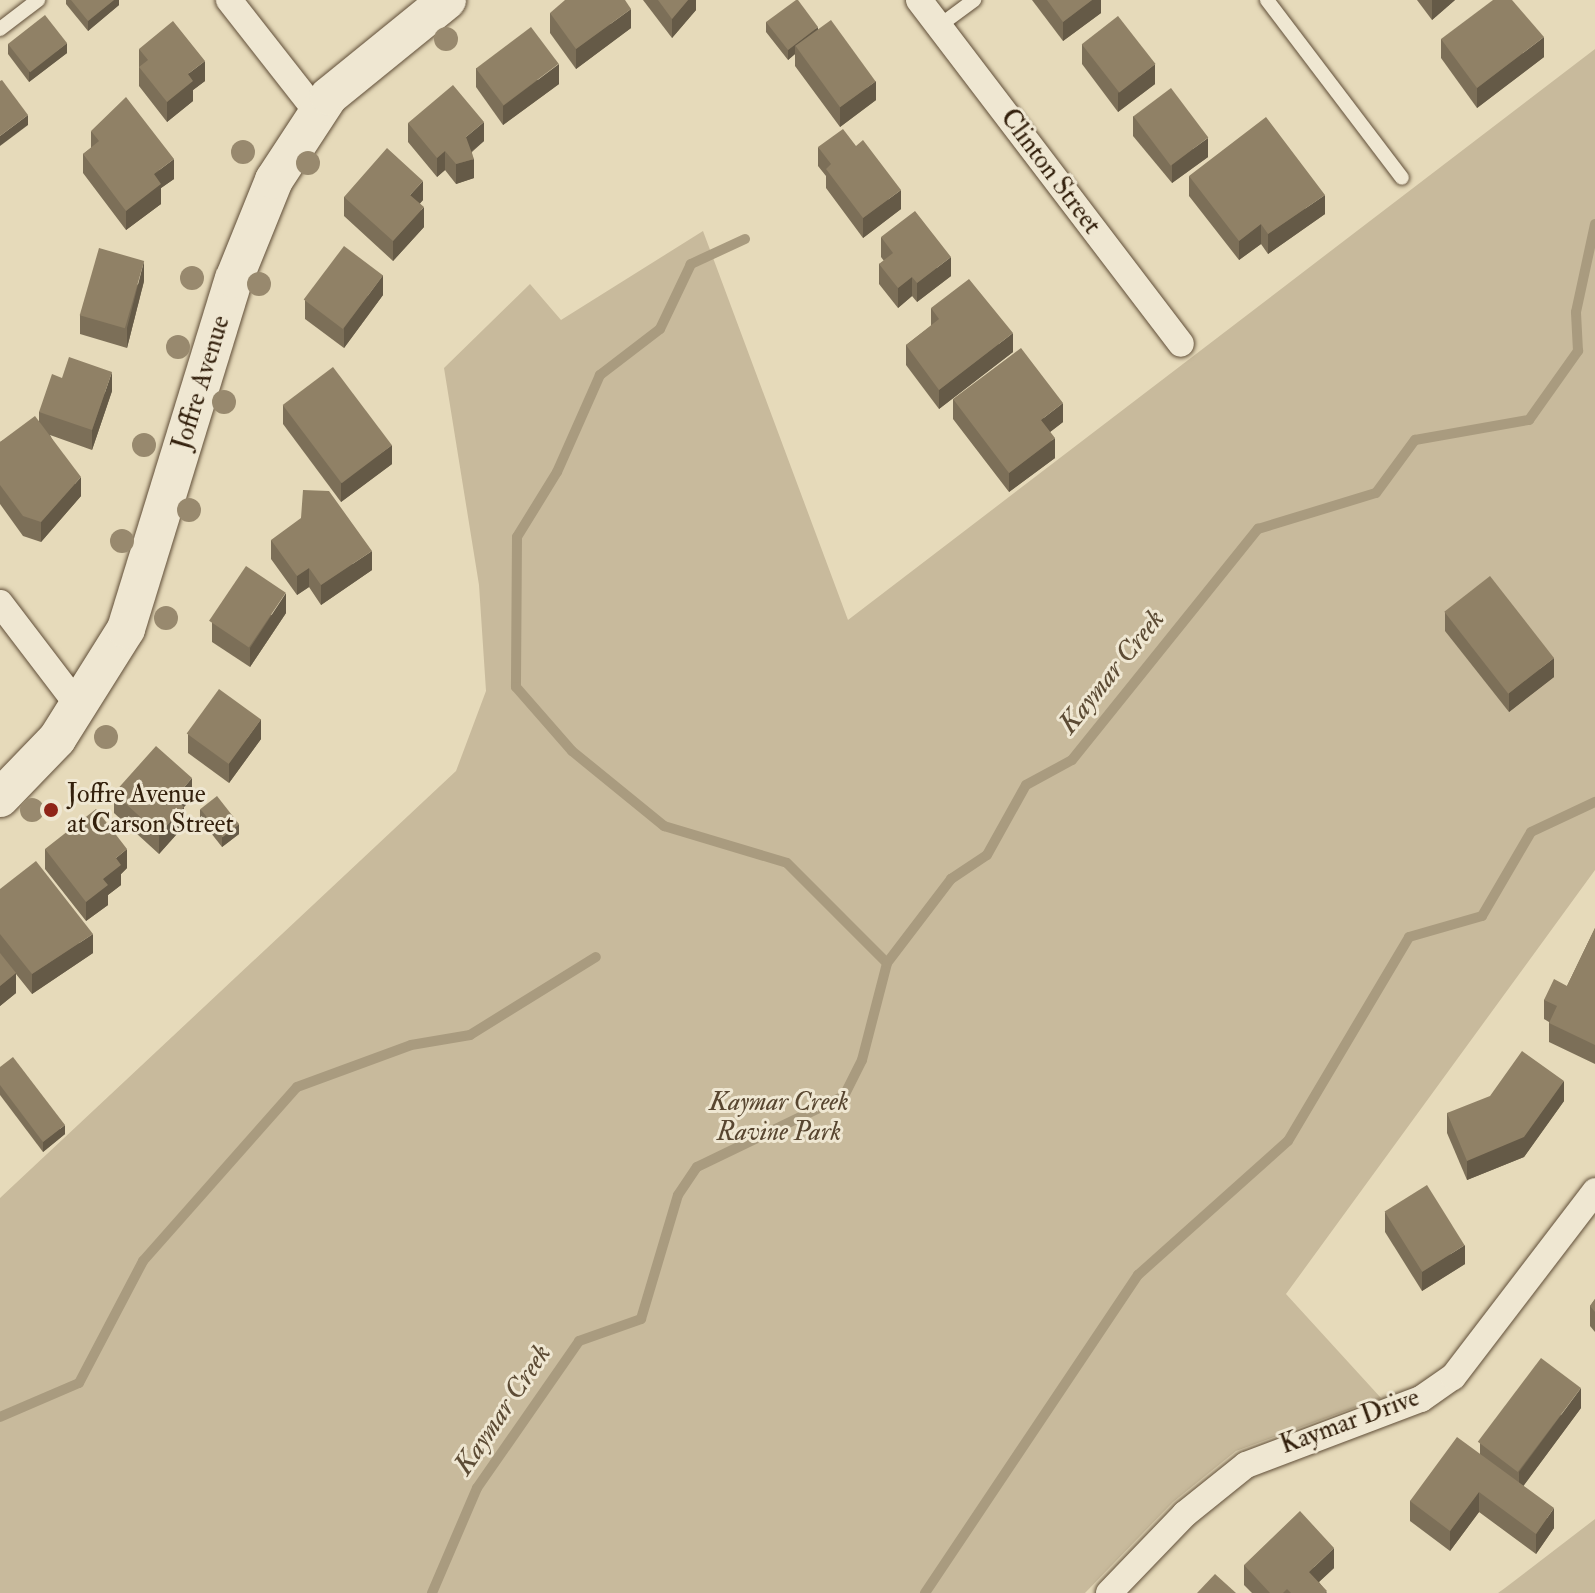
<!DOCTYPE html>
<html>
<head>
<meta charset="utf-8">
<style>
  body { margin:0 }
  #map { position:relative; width:1595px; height:1593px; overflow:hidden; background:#e6daba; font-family:"IM FELL Double Pica",serif }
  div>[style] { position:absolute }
  .green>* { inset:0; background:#c8ba9c }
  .stream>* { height:10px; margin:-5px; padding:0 5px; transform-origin:5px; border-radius:5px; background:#a99b7f }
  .roads { filter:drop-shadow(0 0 2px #604e38) drop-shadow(0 0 2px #604e38) }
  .lane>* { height:14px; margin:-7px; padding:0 7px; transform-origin:7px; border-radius:7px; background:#efe7d2 }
  .street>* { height:26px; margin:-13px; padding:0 13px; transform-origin:13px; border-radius:13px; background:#efe7d2 }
  .secondary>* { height:38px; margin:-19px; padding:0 19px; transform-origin:19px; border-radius:19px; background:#efe7d2 }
  .trees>* { width:24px; height:24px; margin:-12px; border-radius:50%; background:#98896e }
  .wall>* { inset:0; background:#7c6f58 }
  .shaded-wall>* { inset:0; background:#655a47 }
  .building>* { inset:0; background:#908166; transform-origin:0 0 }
  .dots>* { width:22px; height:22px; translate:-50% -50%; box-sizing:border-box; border:4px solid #efe7d2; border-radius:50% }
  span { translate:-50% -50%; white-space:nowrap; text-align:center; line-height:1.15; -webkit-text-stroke:6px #efe7d2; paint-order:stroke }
  .street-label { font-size:26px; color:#33200c }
  .poi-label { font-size:26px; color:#33200c }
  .left { translate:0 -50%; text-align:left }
  .park-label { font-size:26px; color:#584630; font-style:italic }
  .water-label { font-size:28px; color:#5c4b34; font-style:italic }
</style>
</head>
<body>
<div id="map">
  <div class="green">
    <i style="clip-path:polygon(1595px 49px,1595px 870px,1286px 1294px,1381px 1398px,1236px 1451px,1173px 1502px,1085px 1593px,0 1593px,0 1198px,456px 771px,486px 691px,479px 585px,444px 368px,530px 284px,561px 320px,703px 231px,848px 620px)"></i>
    <i style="clip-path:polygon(1595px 1519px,1595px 1593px,1498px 1593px,1505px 1588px)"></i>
  </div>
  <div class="stream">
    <i style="left:745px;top:239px;width:60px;rotate:155.2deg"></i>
    <i style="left:691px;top:264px;width:72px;rotate:115.5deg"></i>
    <i style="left:660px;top:329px;width:76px;rotate:142.5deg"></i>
    <i style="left:600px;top:375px;width:106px;rotate:113.9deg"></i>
    <i style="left:557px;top:472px;width:76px;rotate:121.6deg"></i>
    <i style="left:517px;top:537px;width:150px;rotate:90.4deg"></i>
    <i style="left:516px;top:687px;width:85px;rotate:48.8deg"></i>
    <i style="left:572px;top:751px;width:119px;rotate:39.2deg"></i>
    <i style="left:664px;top:826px;width:128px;rotate:16.7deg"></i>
    <i style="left:787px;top:863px;width:141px;rotate:45deg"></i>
    <i style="left:0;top:1417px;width:86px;rotate:-23.3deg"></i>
    <i style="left:79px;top:1383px;width:138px;rotate:-62.3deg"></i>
    <i style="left:143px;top:1261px;width:232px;rotate:-48.5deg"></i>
    <i style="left:297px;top:1087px;width:121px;rotate:-20.2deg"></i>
    <i style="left:411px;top:1045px;width:60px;rotate:-9.6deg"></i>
    <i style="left:470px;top:1035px;width:148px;rotate:-31.8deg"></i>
    <i style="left:432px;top:1593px;width:114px;rotate:-66.8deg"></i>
    <i style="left:477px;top:1488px;width:179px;rotate:-55.2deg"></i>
    <i style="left:579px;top:1341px;width:66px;rotate:-19.5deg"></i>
    <i style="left:641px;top:1319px;width:129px;rotate:-73.4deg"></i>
    <i style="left:678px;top:1195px;width:34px;rotate:-56deg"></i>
    <i style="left:697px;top:1167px;width:163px;rotate:-25.8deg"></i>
    <i style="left:844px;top:1096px;width:40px;rotate:-63.4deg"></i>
    <i style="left:862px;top:1060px;width:100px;rotate:-75.5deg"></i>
    <i style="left:887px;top:963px;width:106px;rotate:-52.7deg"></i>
    <i style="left:951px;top:879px;width:43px;rotate:-33.7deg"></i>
    <i style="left:987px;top:855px;width:80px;rotate:-60.9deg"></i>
    <i style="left:1026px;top:785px;width:52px;rotate:-28.5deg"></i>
    <i style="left:1072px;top:760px;width:297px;rotate:-51.2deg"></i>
    <i style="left:1258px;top:529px;width:123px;rotate:-17deg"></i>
    <i style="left:1376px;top:493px;width:66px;rotate:-53.7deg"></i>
    <i style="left:1415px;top:440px;width:116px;rotate:-10deg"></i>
    <i style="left:1529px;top:420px;width:85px;rotate:-54.6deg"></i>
    <i style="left:1578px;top:351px;width:39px;rotate:-93deg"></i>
    <i style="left:1576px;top:312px;width:90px;rotate:-77.8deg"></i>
    <i style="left:925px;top:1593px;width:383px;rotate:-56.2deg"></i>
    <i style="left:1138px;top:1275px;width:201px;rotate:-41.8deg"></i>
    <i style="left:1288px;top:1141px;width:237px;rotate:-59.3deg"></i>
    <i style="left:1409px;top:937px;width:76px;rotate:-16deg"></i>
    <i style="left:1482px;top:916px;width:97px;rotate:-59.7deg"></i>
    <i style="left:1531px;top:832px;width:71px;rotate:-25.1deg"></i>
  </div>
  <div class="roads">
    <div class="lane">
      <i style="left:1267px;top:0;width:223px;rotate:52.8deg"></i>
      <i style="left:939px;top:26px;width:44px;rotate:-36.6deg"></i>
      <i style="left:0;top:29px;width:48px;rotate:-37.3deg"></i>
    </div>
    <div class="street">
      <i style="left:229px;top:0;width:141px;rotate:51.9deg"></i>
      <i style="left:919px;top:0;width:432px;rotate:52.7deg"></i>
      <i style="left:0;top:603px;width:132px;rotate:52.7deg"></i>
      <i style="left:1109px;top:1593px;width:110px;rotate:-46.1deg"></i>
      <i style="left:1185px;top:1514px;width:78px;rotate:-38.8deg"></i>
      <i style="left:1246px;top:1465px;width:187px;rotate:-20.7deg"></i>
      <i style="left:1421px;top:1399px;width:39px;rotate:-35deg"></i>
      <i style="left:1453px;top:1377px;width:234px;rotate:-52.6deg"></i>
    </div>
    <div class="secondary">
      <i style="left:0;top:798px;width:82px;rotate:-46deg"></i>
      <i style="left:57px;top:739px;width:130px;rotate:-57.9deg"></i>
      <i style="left:126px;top:629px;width:366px;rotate:-72.9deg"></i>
      <i style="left:234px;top:279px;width:107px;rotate:-68deg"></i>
      <i style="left:274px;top:180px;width:100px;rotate:-56.8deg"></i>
      <i style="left:329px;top:96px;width:152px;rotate:-39.1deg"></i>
    </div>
  </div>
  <div class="trees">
    <i style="left:446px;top:39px"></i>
    <i style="left:243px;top:152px"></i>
    <i style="left:308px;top:163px"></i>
    <i style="left:192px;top:278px"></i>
    <i style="left:259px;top:284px"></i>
    <i style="left:178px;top:347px"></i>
    <i style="left:224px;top:402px"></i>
    <i style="left:144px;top:445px"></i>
    <i style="left:189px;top:510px"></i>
    <i style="left:122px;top:541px"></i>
    <i style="left:166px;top:618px"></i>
    <i style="left:106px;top:737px"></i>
    <i style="left:32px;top:810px"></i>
  </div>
  <div class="wall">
    <i style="clip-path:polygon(66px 0,119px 0,119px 5px,88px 31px,66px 4px)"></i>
    <i style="clip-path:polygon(643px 0,696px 0,696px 10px,672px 38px)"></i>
    <i style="clip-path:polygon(1032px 0,1101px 0,1101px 13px,1063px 41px)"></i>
    <i style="clip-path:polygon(1417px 0,1455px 0,1432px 20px)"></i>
    <i style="clip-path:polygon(550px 13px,631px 28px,576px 69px,550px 33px)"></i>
    <i style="clip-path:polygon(766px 22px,818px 29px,876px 100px,840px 127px,795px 66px,795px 54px,788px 60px,766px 32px)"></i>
    <i style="clip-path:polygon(1441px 39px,1544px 57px,1477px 108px,1441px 58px)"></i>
    <i style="clip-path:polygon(8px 44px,67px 53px,29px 82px,8px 54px)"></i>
    <i style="clip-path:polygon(1082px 44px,1155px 84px,1118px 112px,1082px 64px)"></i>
    <i style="clip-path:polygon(139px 49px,205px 81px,193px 90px,193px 101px,167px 122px,139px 86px)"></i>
    <i style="clip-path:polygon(476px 68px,559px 84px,503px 125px,476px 87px)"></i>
    <i style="clip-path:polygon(1133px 116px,1208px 157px,1172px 183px,1133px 136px)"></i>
    <i style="clip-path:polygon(408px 123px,484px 141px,472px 152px,474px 178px,456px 184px,445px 170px,437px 177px,408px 142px)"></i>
    <i style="clip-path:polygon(91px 131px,174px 179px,161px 188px,161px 204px,126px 230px,83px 173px,83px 154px,91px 148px)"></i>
    <i style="clip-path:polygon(818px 147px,901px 209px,863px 238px,826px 188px,826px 176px,818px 166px)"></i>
    <i style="clip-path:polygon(1189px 176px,1325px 214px,1268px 254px,1261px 244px,1239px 260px,1189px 196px)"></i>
    <i style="clip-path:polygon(344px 197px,423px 200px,420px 203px,424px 227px,393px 261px,344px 216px)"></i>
    <i style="clip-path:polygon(881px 237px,951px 276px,917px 302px,912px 296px,898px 308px,879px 284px,879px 264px,884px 261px,881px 257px)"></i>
    <i style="clip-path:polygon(144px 281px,127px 348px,80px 334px,80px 315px)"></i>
    <i style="clip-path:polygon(383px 295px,344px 348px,305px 319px,305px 300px)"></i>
    <i style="clip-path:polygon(931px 308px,1013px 352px,939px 409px,906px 365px,906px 345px,931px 326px)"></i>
    <i style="clip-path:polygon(112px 391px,92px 450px,50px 435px,81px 496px,41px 542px,23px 536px,0 504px,0 442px,39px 421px,39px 412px)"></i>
    <i style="clip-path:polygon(953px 399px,1063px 422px,1050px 432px,1055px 458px,1009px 492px,953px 419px)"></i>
    <i style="clip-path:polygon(283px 405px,392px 464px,341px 502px,283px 424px)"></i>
    <i style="clip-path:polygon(271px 540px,372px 570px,321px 605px,309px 587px,297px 595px,271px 559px)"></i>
    <i style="clip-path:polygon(1445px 612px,1554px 677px,1509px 712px,1445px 631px)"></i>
    <i style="clip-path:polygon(286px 613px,250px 667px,212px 642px,212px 622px)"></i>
    <i style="clip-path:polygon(188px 734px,261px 739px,229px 783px,188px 753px)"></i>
    <i style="clip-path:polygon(114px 793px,192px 798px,184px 807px,184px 826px,159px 854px,114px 813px)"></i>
    <i style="clip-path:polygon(200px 809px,239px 834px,222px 847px,200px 819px)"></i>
    <i style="clip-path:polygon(45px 849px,127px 868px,121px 874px,121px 885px,108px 895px,108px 905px,86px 921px,45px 869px)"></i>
    <i style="clip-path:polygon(0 889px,93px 953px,32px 994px,16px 974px,16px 993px,0 1006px)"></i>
    <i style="clip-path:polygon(1595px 928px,1595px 1064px,1549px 1042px,1549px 1022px,1544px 1019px,1544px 1000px,1567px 986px)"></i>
    <i style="clip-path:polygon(0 1067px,65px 1134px,43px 1152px,0 1095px)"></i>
    <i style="clip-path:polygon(1564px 1101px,1524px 1157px,1467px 1180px,1447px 1133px,1447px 1113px)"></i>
    <i style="clip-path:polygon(1385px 1212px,1465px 1264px,1422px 1291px,1385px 1232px)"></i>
    <i style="clip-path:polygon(1595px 1299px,1595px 1332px,1590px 1326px,1590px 1306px)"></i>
    <i style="clip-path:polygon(1581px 1408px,1523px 1486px,1554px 1528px,1536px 1554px,1479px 1512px,1450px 1551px,1410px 1521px,1410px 1501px,1480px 1454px,1480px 1443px)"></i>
    <i style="clip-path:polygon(1244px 1565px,1334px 1568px,1319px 1582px,1327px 1593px,1252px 1593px,1244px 1585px)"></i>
  </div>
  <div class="shaded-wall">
    <i style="clip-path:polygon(114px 0,119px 0,119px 5px,88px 31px,88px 21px)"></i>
    <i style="clip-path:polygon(688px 0,696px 0,696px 10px,672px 38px,672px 19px)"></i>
    <i style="clip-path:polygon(1092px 0,1101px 0,1101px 13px,1063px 41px,1063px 22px)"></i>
    <i style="clip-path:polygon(1432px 0,1455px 0,1432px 20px)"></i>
    <i style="clip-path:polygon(631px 9px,631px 28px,576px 69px,576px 49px)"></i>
    <i style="clip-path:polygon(818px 27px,818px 37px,795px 46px,795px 54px,788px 60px,788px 50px)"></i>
    <i style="clip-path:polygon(1544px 37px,1544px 57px,1477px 108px,1477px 88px)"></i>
    <i style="clip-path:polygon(67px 43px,67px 53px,29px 82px,29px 72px)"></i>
    <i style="clip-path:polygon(205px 61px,205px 81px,193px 90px,193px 101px,167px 122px,167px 102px,188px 74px)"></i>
    <i style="clip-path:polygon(559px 64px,559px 84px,503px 125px,503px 106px)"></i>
    <i style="clip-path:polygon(1155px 64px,1155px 84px,1118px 112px,1118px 93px)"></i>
    <i style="clip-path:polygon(876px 81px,876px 100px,840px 127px,840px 107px)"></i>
    <i style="clip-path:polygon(28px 115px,28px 125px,0 146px,0 136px)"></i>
    <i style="clip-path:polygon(484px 122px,484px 141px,466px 156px,466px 137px)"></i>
    <i style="clip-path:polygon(1208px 138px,1208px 157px,1172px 183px,1172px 164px)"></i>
    <i style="clip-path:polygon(445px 151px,445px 170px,437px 177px,437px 158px)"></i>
    <i style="clip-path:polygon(174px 159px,174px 179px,161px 188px,161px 204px,126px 230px,126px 211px,154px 174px)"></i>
    <i style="clip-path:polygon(474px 159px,474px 178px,456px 184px,456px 164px)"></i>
    <i style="clip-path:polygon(423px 181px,423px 200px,410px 215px,410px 195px)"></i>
    <i style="clip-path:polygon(901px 190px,901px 209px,863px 238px,863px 218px)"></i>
    <i style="clip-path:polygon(1325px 195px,1325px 214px,1268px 254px,1268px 234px)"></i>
    <i style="clip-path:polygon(424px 207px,424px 227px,393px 261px,393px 241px)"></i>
    <i style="clip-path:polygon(1261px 224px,1261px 244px,1239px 260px,1239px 241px)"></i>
    <i style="clip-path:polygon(951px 257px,951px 276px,917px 302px,917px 283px)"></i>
    <i style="clip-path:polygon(144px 261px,144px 281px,127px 348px,127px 328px)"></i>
    <i style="clip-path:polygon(383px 275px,383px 295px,344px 348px,344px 328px)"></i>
    <i style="clip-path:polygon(912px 277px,912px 296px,898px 308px,898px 288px)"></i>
    <i style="clip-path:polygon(1013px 333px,1013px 352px,939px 409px,939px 390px)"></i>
    <i style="clip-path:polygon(112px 372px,112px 391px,92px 450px,92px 430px)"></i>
    <i style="clip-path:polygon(1063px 403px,1063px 422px,1041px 439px,1041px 420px)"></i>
    <i style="clip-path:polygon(1055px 438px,1055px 458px,1009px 492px,1009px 473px)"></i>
    <i style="clip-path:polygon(392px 445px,392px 464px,341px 502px,341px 482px)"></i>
    <i style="clip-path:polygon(81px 477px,81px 496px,41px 542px,41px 522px)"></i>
    <i style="clip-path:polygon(372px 551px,372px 570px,321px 605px,321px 585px)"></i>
    <i style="clip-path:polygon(309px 568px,309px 587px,297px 595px,297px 576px)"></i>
    <i style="clip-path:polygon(286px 593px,286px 613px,250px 667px,250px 648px)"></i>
    <i style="clip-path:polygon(1554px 658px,1554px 677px,1509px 712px,1509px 693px)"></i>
    <i style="clip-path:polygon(261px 719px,261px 739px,229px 783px,229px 763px)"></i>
    <i style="clip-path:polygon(192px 778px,192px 798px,175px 817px,175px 798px)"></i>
    <i style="clip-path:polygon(184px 807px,184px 826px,159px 854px,159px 834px)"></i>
    <i style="clip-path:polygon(239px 824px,239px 834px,222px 847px,222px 837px)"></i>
    <i style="clip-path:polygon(127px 849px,127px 868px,121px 874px,121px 885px,108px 895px,108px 905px,86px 921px,86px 902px,103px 879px,116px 858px)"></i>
    <i style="clip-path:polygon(93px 934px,93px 953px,32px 994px,32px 974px)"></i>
    <i style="clip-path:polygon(16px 973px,16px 993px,0 1006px,0 986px)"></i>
    <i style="clip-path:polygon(1564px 1081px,1564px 1101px,1524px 1157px,1467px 1180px,1467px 1161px)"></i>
    <i style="clip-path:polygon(65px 1125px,65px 1134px,43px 1152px,43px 1142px)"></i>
    <i style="clip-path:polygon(1465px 1245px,1465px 1264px,1422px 1291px,1422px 1272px)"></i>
    <i style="clip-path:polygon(1581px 1388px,1581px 1408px,1519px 1492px,1519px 1472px)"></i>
    <i style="clip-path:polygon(1479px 1492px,1479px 1512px,1450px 1551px,1450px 1531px)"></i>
    <i style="clip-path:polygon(1554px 1508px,1554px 1528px,1536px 1554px,1536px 1534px)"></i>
    <i style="clip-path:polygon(1334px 1548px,1334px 1568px,1309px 1591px,1309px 1572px)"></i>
  </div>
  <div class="building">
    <i style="clip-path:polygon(71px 0,114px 0,88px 21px)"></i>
    <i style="clip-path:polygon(565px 0,625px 0,631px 9px,576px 49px,550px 13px)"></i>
    <i style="clip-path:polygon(658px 0,688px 0,672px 19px)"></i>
    <i style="clip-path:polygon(796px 0,798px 0,818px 27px,788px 50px,766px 22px)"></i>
    <i style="clip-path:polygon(1047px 0,1092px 0,1063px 22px)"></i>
    <i style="clip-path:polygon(1493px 0,1512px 0,1544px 37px,1477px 88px,1441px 39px)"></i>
    <i style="left:45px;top:15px;width:36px;height:47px;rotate:52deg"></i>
    <i style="left:1118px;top:16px;width:61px;height:46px;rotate:52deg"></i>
    <i style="left:831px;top:20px;width:76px;height:44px;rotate:54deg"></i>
    <i style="clip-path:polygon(173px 21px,205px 61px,188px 74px,193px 81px,167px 102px,139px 67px,148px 60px,139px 49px)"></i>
    <i style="left:531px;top:27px;width:46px;height:69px;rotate:53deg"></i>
    <i style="clip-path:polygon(2px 80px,28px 115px,0 136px,0 81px)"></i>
    <i style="clip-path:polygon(453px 85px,484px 122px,466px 137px,474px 159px,456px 164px,445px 151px,437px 158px,408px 123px)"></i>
    <i style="left:1171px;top:88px;width:62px;height:47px;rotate:53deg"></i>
    <i style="clip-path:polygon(126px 97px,174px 159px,154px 174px,161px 184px,126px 211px,83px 154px,99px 141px,91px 131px)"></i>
    <i style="clip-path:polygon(1266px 117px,1325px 195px,1268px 234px,1261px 224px,1239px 241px,1189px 176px)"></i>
    <i style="clip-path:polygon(843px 129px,856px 146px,863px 140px,901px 190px,863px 218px,826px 169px,831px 164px,818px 147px)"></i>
    <i style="clip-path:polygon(387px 148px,423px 181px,410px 195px,424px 207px,393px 241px,344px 197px)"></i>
    <i style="clip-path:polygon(915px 211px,951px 257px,917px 283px,912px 277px,898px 288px,879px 264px,893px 253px,881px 237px)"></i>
    <i style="left:344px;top:246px;width:49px;height:67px;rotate:37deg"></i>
    <i style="left:99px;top:248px;width:47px;height:70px;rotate:16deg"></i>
    <i style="clip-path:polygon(969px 279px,1013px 333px,939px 390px,906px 345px,939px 319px,931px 308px)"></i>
    <i style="clip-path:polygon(1021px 348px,1063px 403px,1041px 420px,1055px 438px,1009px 473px,953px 399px)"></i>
    <i style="clip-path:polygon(69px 357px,112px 372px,92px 430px,39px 412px,52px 374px,62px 378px)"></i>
    <i style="left:333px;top:367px;width:98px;height:63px;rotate:53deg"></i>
    <i style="clip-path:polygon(35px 416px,81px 477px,41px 522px,23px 516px,0 485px,0 442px)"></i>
    <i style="clip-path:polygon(303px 490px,329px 491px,372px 551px,321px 585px,309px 568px,297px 576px,271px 540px,301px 518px)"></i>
    <i style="left:246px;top:566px;width:48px;height:66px;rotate:34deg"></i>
    <i style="left:1490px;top:576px;width:104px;height:58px;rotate:52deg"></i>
    <i style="left:219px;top:689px;width:52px;height:55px;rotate:36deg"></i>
    <i style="clip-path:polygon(156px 746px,192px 778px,175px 798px,184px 807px,159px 834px,114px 793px)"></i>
    <i style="left:217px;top:796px;width:36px;height:21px;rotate:52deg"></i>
    <i style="clip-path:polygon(96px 809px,127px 849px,116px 858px,121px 865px,103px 879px,108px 885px,86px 902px,45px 849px)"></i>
    <i style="clip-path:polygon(36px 861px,93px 934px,32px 974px,0 934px,0 889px)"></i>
    <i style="clip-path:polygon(1595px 928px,1595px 1045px,1549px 1023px,1557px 1006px,1544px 1000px,1554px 979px,1567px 986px)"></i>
    <i style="clip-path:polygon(0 953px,16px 973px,0 986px)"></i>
    <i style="clip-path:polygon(1522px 1051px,1564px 1081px,1524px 1137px,1467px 1161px,1447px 1113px,1490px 1096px)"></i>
    <i style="clip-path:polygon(13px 1057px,65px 1125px,43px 1142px,0 1085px,0 1067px)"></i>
    <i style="left:1427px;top:1185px;width:71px;height:50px;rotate:58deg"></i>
    <i style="clip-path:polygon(1595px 1299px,1595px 1312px,1590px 1306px)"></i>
    <i style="left:1541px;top:1358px;width:50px;height:105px;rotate:37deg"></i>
    <i style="clip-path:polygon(1457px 1437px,1554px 1508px,1536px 1534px,1479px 1492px,1450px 1531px,1410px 1501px)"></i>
    <i style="clip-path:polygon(1300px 1511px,1334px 1548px,1309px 1572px,1327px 1591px,1325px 1593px,1291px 1593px,1287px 1589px,1283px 1593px,1270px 1593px,1244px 1565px)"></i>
    <i style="clip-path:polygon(1215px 1574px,1236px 1593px,1197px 1593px)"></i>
  </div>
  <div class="dots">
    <i style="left:51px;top:810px;background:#8f2418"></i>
  </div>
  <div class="street-label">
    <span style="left:1050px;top:172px;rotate:53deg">Clinton Street</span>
    <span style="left:202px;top:383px;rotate:-73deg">Joffre Avenue</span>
    <span style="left:1350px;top:1422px;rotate:-20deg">Kaymar Drive</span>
  </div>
  <div class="poi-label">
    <span class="left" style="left:67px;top:810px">Joffre Avenue<br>at Carson Street</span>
  </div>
  <div class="park-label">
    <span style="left:779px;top:1118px">Kaymar Creek<br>Ravine Park</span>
  </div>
  <div class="water-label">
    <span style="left:1112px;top:672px;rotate:-51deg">Kaymar Creek</span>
    <span style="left:503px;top:1410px;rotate:-56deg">Kaymar Creek</span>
  </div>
</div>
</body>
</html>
